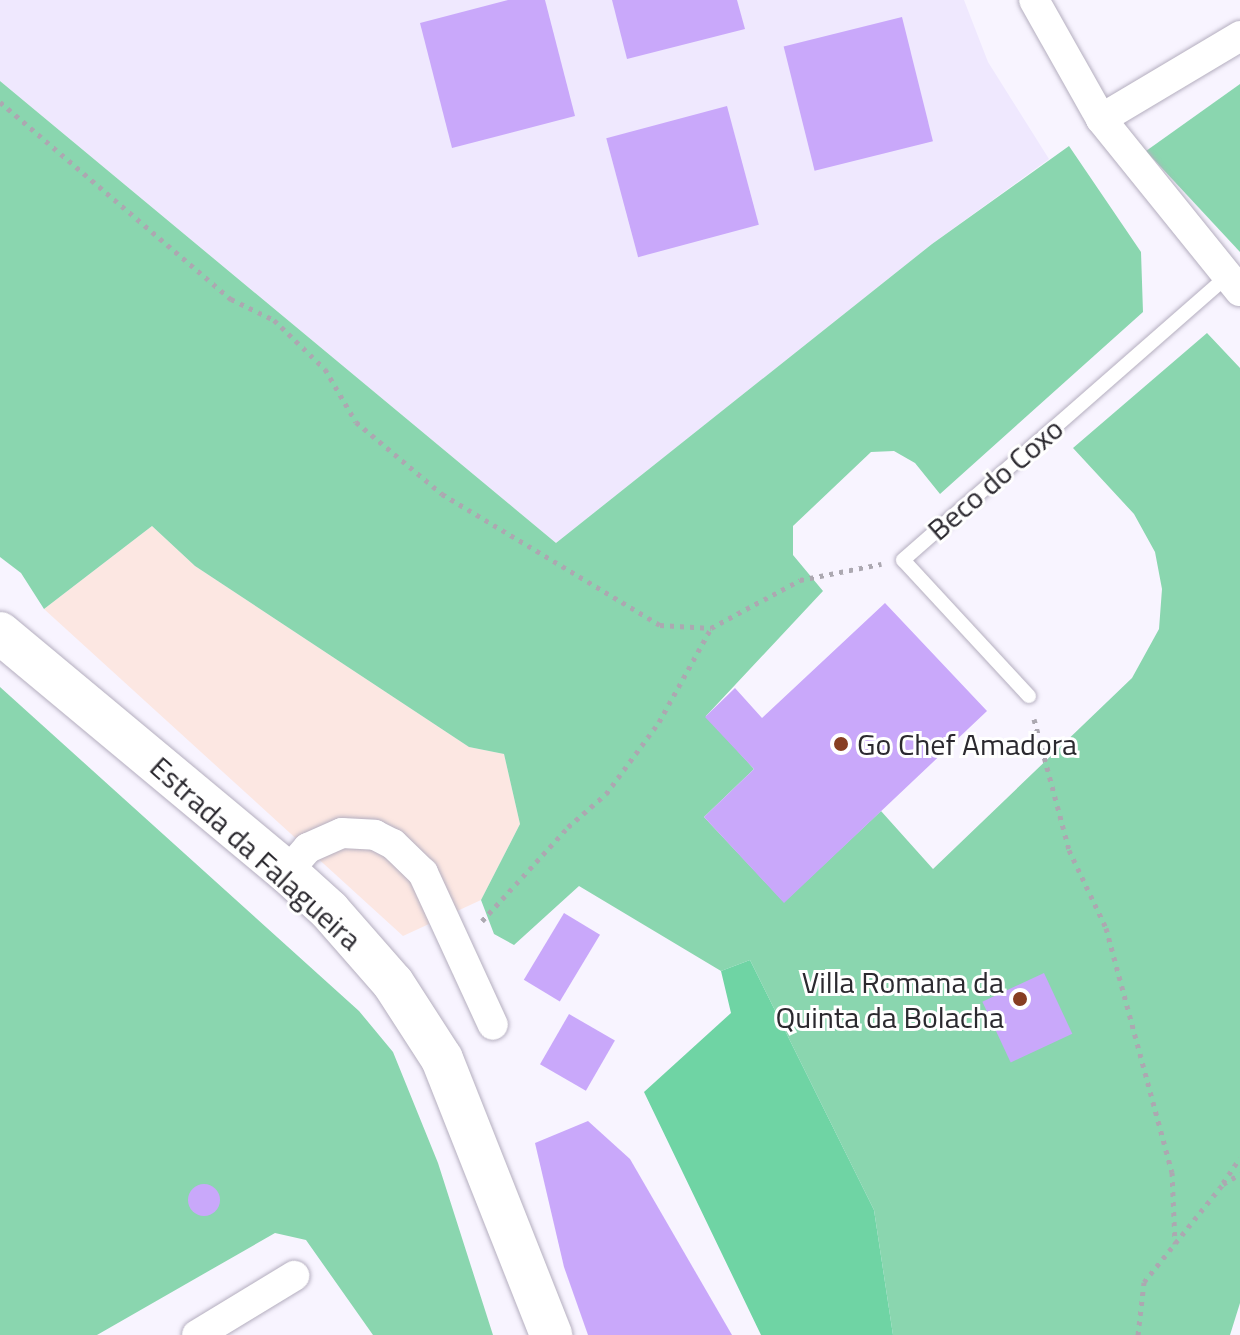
<!DOCTYPE html>
<html>
<head>
<meta charset="utf-8">
<style>
  body { margin:0 }
  #map { position:relative; width:1240px; height:1335px; overflow:hidden; background:#f8f4ff; font-family:"Titillium Web",sans-serif }
  div>[style] { position:absolute }
  .industrial>* { inset:0; background:#fce7e2 }
  .education>* { inset:0; background:#efe8fe }
  .green>* { inset:0; background:#8ad6af }
  .forest>* { inset:0; background:#6fd4a4 }
  .building>* { inset:0; background:#c9a8fa; transform-origin:0 0 }
  .round { border-radius:50% }
  .path>* { height:5px; margin-top:-2.5px; transform-origin:0; background:repeating-linear-gradient(90deg,#aca8b1 0 4px,transparent 0 10px) }
  .roads { filter:drop-shadow(0 0 2px #b4aebf) drop-shadow(0 0 2px #b4aebf) }
  .lane>* { height:14px; margin:-7px; padding:0 7px; transform-origin:7px; border-radius:7px; background:#fff }
  .street>* { height:30px; margin:-15px; padding:0 15px; transform-origin:15px; border-radius:15px; background:#fff }
  .secondary>* { height:42px; margin:-21px; padding:0 21px; transform-origin:21px; border-radius:21px; background:#fff }
  .dots>* { width:22px; height:22px; translate:-50% -50%; box-sizing:border-box; border:4px solid #fff; border-radius:50% }
  span { translate:-50% -50%; white-space:nowrap; text-align:center; line-height:1.15; -webkit-text-stroke:6px #fff; paint-order:stroke }
  .street-label { font-size:30px; color:#2b292f }
  .poi-label { font-size:30px; color:#2b292f }
  .left { translate:0 -50%; text-align:left }
  .right { translate:-100% -50%; text-align:right }
</style>
</head>
<body>
<div id="map">
  <div class="industrial">
    <i style="clip-path:polygon(152px 526px,195px 566px,469px 747px,504px 754px,520px 824px,481px 900px,403px 936px,44px 609px)"></i>
  </div>
  <div class="education">
    <i style="clip-path:polygon(0 0,964px 0,988px 62px,1049px 159px,932px 244px,556px 543px,0 81px)"></i>
  </div>
  <div class="green">
    <i style="clip-path:polygon(0 81px,556px 543px,932px 244px,1069px 146px,1141px 252px,1143px 312px,940px 494px,915px 463px,894px 451px,871px 452px,793px 526px,793px 555px,823px 591px,706px 716px,754px 769px,704px 817px,784px 902px,881px 811px,933px 869px,1132px 678px,1159px 629px,1162px 589px,1155px 552px,1134px 514px,1073px 448px,1207px 333px,1240px 368px,1240px 1303px,1230px 1335px,893px 1335px,874px 1210px,750px 960px,721px 971px,579px 886px,514px 945px,494px 934px,481px 900px,520px 824px,504px 754px,469px 747px,195px 566px,152px 526px,44px 609px,21px 573px,0 557px)"></i>
    <i style="clip-path:polygon(1240px 84px,1240px 252px,1146px 151px)"></i>
    <i style="clip-path:polygon(0 687px,359px 1011px,393px 1052px,438px 1163px,493px 1335px,373px 1335px,306px 1240px,275px 1233px,97px 1335px,0 1335px)"></i>
  </div>
  <div class="forest">
    <i style="clip-path:polygon(750px 960px,874px 1210px,893px 1335px,761px 1335px,644px 1092px,731px 1013px,721px 971px)"></i>
  </div>
  <div class="building">
    <i style="clip-path:polygon(508px 0,545px 0,575px 116px,452px 148px,420px 23px)"></i>
    <i style="clip-path:polygon(612px 0,737px 0,745px 29px,627px 59px)"></i>
    <i style="left:902px;top:17px;width:128px;height:122px;rotate:76deg"></i>
    <i style="left:727px;top:106px;width:123px;height:125px;rotate:75deg"></i>
    <i style="clip-path:polygon(885px 603px,987px 711px,784px 903px,704px 817px,754px 769px,705px 717px,735px 688px,762px 718px)"></i>
    <i style="left:564px;top:913px;width:42px;height:78px;rotate:31deg"></i>
    <i style="left:1044px;top:973px;width:67px;height:68px;rotate:65deg"></i>
    <i style="left:569px;top:1014px;width:53px;height:58px;rotate:30deg"></i>
    <i style="clip-path:polygon(588px 1121px,630px 1159px,732px 1335px,588px 1335px,564px 1267px,535px 1143px)"></i>
    <i class="round" style="left:188px;top:1184px;width:32px;height:32px"></i>
  </div>
  <div class="path">
    <i style="left:0;top:102px;width:304px;rotate:40.5deg"></i>
    <i style="left:231px;top:299px;width:48px;rotate:26deg"></i>
    <i style="left:274px;top:320px;width:71px;rotate:43.9deg"></i>
    <i style="left:325px;top:369px;width:61px;rotate:59.7deg"></i>
    <i style="left:356px;top:422px;width:112px;rotate:39.9deg"></i>
    <i style="left:442px;top:494px;width:254px;rotate:31deg"></i>
    <i style="left:660px;top:625px;width:51px;rotate:3.4deg"></i>
    <i style="left:1034px;top:719px;width:136px;rotate:75deg"></i>
    <i style="left:1069px;top:850px;width:86px;rotate:64.6deg"></i>
    <i style="left:1106px;top:928px;width:253px;rotate:74.9deg"></i>
    <i style="left:1172px;top:1172px;width:72px;rotate:87.6deg"></i>
    <i style="left:482px;top:921px;width:127px;rotate:-47.5deg"></i>
    <i style="left:568px;top:827px;width:50px;rotate:-41deg"></i>
    <i style="left:606px;top:794px;width:89px;rotate:-53.6deg"></i>
    <i style="left:659px;top:722px;width:107px;rotate:-61deg"></i>
    <i style="left:711px;top:628px;width:101px;rotate:-28.3deg"></i>
    <i style="left:800px;top:580px;width:83px;rotate:-11.2deg"></i>
    <i style="left:1223px;top:1183px;width:30px;rotate:-56deg"></i>
    <i style="left:1138px;top:1335px;width:53px;rotate:-83.5deg"></i>
    <i style="left:1144px;top:1282px;width:126px;rotate:-51.1deg"></i>
    <i style="left:1223px;top:1184px;width:20px;rotate:-30deg"></i>
  </div>
  <div class="roads">
    <div class="lane">
      <i style="left:1029px;top:696px;width:185px;rotate:-132.8deg"></i>
      <i style="left:903px;top:560px;width:431px;rotate:-41.2deg"></i>
    </div>
    <div class="street">
      <i style="left:1034px;top:0;width:137px;rotate:60.6deg"></i>
      <i style="left:1101px;top:119px;width:221px;rotate:51.1deg"></i>
      <i style="left:1101px;top:119px;width:162px;rotate:-30.8deg"></i>
      <i style="left:287px;top:872px;width:32px;rotate:-49deg"></i>
      <i style="left:308px;top:848px;width:37px;rotate:-24deg"></i>
      <i style="left:342px;top:833px;width:33px;rotate:3deg"></i>
      <i style="left:375px;top:835px;width:20px;rotate:27deg"></i>
      <i style="left:393px;top:844px;width:42px;rotate:44deg"></i>
      <i style="left:423px;top:873px;width:167px;rotate:65.3deg"></i>
      <i style="left:197px;top:1335px;width:114px;rotate:-31.3deg"></i>
    </div>
    <div class="secondary">
      <i style="left:0;top:633px;width:373px;rotate:39.8deg"></i>
      <i style="left:287px;top:872px;width:57px;rotate:42.1deg"></i>
      <i style="left:329px;top:910px;width:97px;rotate:48.8deg"></i>
      <i style="left:393px;top:983px;width:90px;rotate:57.2deg"></i>
      <i style="left:442px;top:1059px;width:297px;rotate:68.4deg"></i>
    </div>
  </div>
  <div class="dots">
    <i style="left:841px;top:744px;background:#873e22"></i>
    <i style="left:1020px;top:999px;background:#873e22"></i>
  </div>
  <div class="street-label">
    <span style="left:995px;top:479px;rotate:-41deg">Beco do Coxo</span>
    <span style="left:256px;top:853px;rotate:42deg">Estrada da Falagueira</span>
  </div>
  <div class="poi-label">
    <span class="left" style="left:857px;top:744px">Go Chef Amadora</span>
    <span class="right" style="left:1004px;top:999px">Villa Romana da<br>Quinta da Bolacha</span>
  </div>
</div>
</body>
</html>
